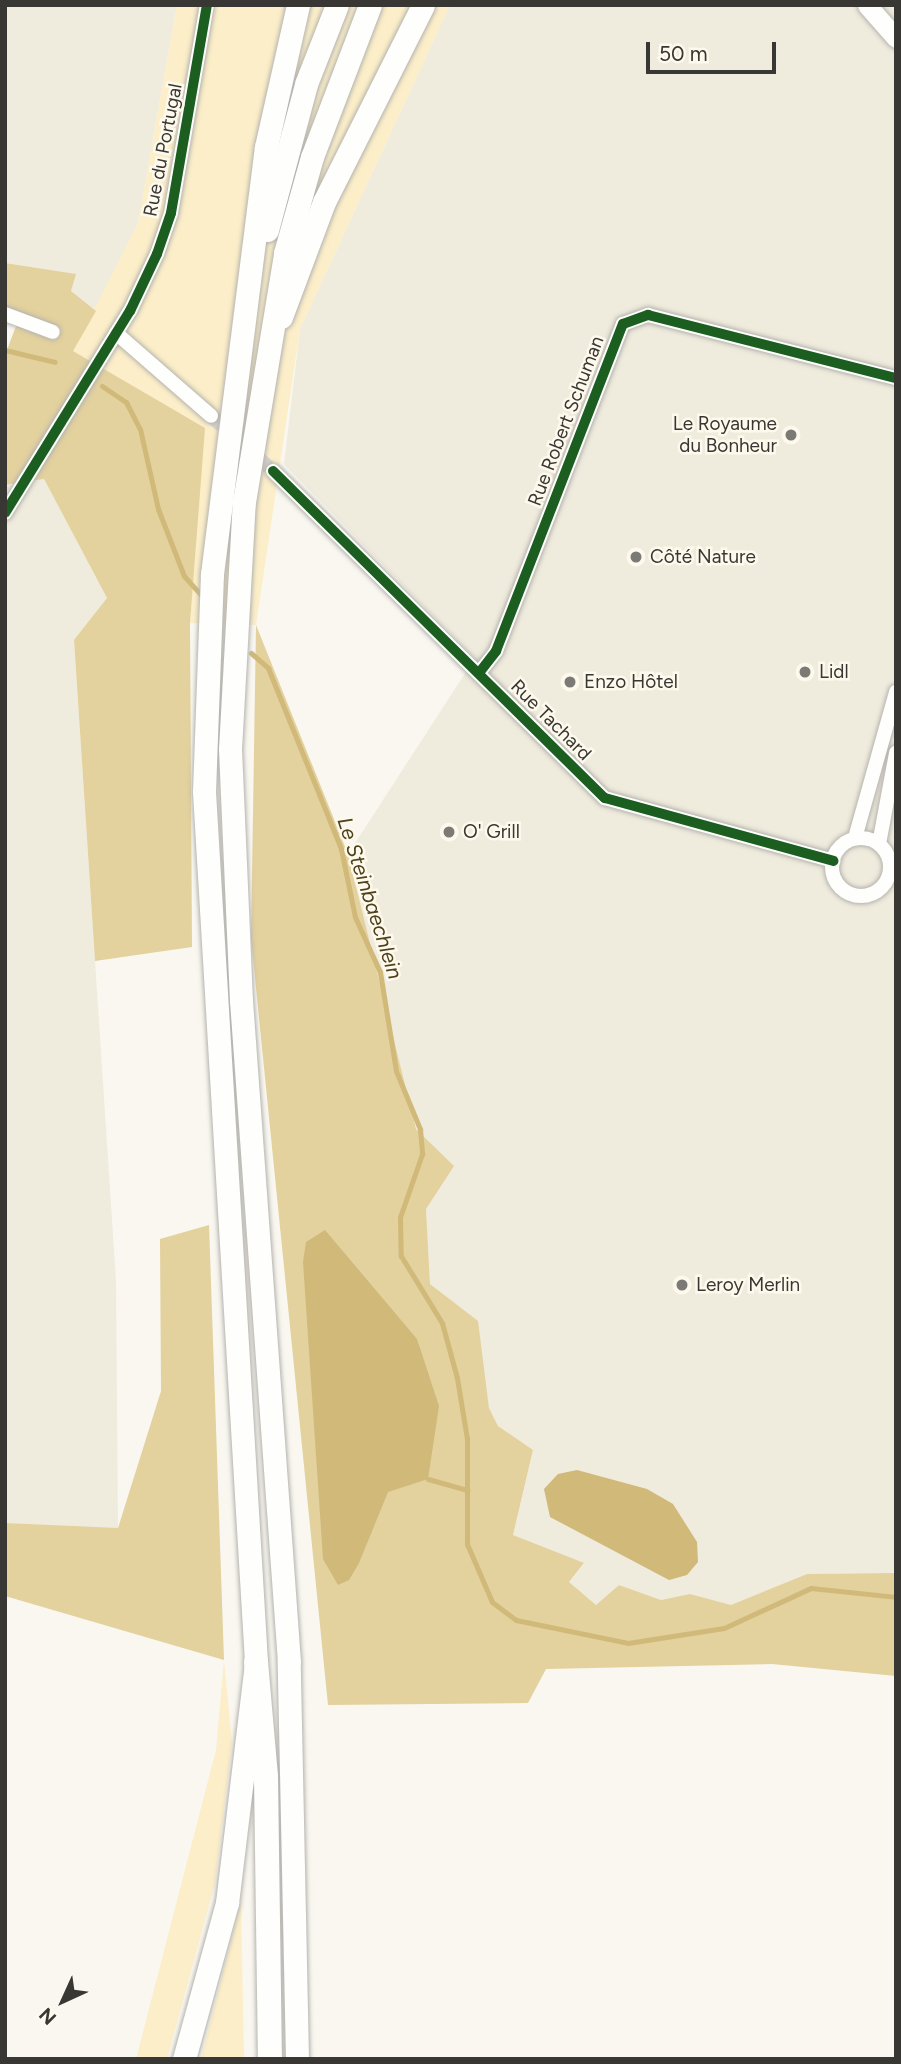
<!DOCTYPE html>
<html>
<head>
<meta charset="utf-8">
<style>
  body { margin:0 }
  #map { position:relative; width:901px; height:2064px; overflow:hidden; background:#f9f7f0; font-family:Figtree,sans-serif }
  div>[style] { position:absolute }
  .built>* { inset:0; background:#efebdd }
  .green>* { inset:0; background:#fbeec8 }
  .forest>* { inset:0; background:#e3d19e }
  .water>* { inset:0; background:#d0b979 }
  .stream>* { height:5px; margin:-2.5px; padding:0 2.5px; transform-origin:2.5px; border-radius:2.5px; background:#d0b979 }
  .minor-tunnel>* { height:14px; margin-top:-7px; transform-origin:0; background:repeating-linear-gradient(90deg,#d3d1ca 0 14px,transparent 0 21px) }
  .roads { filter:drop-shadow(0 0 2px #b5b3ae) drop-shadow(0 0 2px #b5b3ae) }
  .minor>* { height:14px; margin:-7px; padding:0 7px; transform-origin:7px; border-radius:7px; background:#fefefd }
  .minor>.ring { margin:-7px; padding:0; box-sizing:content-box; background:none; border:14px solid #fefefd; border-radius:50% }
  .secondary>* { height:19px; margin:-9.5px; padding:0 9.5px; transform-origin:9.5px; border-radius:9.5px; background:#fefefd }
  .trunk>* { height:23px; margin:-11.5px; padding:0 11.5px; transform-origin:11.5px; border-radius:11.5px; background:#fefefd }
  .motorway>* { height:24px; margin:-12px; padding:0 12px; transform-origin:12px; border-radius:12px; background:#fefefd }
  .cycleway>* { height:10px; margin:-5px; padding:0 5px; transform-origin:5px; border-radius:5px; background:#1b5e20 }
  .dots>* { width:19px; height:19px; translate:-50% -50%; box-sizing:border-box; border:4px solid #fdf9ec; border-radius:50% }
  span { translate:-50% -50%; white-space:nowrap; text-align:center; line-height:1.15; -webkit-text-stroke:5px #fdf9ec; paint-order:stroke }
  .street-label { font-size:19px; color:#393733 }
  .poi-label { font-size:19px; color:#393733 }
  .right { translate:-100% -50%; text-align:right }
  .left { translate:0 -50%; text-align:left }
  .water-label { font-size:21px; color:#4e411b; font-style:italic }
  .frame { position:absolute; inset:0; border:7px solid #393733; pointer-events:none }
  .north { position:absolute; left:28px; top:1966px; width:70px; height:70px; -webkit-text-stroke:5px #fdf9ec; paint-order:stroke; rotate:225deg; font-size:19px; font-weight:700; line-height:28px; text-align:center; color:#393733 }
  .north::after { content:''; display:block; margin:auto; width:24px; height:32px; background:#393733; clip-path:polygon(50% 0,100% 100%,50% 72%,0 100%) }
  .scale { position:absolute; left:646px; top:42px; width:130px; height:32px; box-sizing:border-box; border:4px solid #393733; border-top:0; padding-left:9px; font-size:21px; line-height:24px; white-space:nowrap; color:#393733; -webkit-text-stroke:5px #fdf9ec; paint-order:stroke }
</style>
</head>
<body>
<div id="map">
  <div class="built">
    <i style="clip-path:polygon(5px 5px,177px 5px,138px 223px,96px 311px,71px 291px,75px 274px,5px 263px)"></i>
    <i style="clip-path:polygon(450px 5px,896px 5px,896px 1573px,807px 1574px,731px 1605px,690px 1594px,661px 1600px,619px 1585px,596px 1605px,569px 1582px,584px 1564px,513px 1535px,533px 1450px,498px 1426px,489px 1408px,477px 1321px,430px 1284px,426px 1209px,453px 1166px,416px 1129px,348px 854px,475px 658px,284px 464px,300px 329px)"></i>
    <i style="clip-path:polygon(44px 479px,107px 598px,74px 641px,116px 1281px,118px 1529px,5px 1523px,5px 486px)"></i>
  </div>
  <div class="green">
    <i style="clip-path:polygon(177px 5px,450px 5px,300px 329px,256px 625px,190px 623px,204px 428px,73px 351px,138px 223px)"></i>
    <i style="clip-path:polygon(224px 1660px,232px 1743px,215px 1883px,167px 2059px,136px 2059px,216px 1750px)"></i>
    <i style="clip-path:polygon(241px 1901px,244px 2059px,201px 2059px)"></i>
  </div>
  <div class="forest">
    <i style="clip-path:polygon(5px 263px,76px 274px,71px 291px,96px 311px,73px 351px,205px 428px,190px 623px,192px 947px,95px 961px,74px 640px,107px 598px,44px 479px,5px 485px,5px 355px,21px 313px,5px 308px)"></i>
    <i style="clip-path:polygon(256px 625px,348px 854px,416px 1129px,454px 1166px,426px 1209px,430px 1284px,478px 1321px,489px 1408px,498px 1426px,533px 1450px,513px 1535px,584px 1563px,569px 1582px,596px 1605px,619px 1585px,661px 1600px,690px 1594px,731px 1605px,807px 1574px,896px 1573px,896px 1676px,772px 1664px,546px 1669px,528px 1703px,328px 1705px,251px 938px)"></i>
    <i style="clip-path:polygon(209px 1225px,224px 1660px,5px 1596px,5px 1523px,118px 1528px,161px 1391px,160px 1239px)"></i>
  </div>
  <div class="water">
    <i style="clip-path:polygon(325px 1230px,417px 1339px,439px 1406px,428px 1479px,388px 1492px,359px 1563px,349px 1580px,338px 1585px,323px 1559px,303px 1262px,306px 1242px)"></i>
    <i style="clip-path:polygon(577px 1470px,647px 1489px,673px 1504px,697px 1542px,698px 1562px,687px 1575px,669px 1580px,550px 1517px,544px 1489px,558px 1474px)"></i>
  </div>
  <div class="stream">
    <i style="left:5px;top:350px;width:51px;rotate:13.5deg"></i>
    <i style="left:102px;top:386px;width:29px;rotate:34deg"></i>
    <i style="left:126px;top:402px;width:30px;rotate:63deg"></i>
    <i style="left:140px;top:429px;width:82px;rotate:77.3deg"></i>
    <i style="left:158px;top:509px;width:72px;rotate:68.8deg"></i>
    <i style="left:184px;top:576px;width:24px;rotate:48deg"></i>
    <i style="left:251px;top:653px;width:23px;rotate:41deg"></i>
    <i style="left:268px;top:668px;width:195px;rotate:68deg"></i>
    <i style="left:341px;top:849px;width:69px;rotate:78.4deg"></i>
    <i style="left:355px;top:917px;width:60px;rotate:65.6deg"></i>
    <i style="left:380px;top:972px;width:100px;rotate:80.8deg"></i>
    <i style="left:396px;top:1071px;width:63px;rotate:67.5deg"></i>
    <i style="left:420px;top:1129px;width:25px;rotate:85deg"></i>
    <i style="left:422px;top:1154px;width:67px;rotate:109.2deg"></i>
    <i style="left:400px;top:1217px;width:39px;rotate:89deg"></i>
    <i style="left:401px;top:1256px;width:79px;rotate:58.5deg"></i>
    <i style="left:442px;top:1323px;width:57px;rotate:74.7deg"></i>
    <i style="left:457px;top:1378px;width:62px;rotate:80.7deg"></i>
    <i style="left:467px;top:1439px;width:105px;rotate:90deg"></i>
    <i style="left:467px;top:1544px;width:63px;rotate:66.7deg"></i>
    <i style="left:492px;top:1602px;width:30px;rotate:37deg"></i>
    <i style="left:516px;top:1620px;width:114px;rotate:11.6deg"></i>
    <i style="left:628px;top:1643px;width:97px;rotate:-8.9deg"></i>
    <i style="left:724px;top:1628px;width:96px;rotate:-24.7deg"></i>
    <i style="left:811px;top:1588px;width:85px;rotate:6deg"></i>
    <i style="left:428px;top:1479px;width:41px;rotate:15.8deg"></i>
  </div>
  <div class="minor-tunnel">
    <i style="left:211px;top:416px;width:83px;rotate:41.6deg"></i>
  </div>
  <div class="roads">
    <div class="minor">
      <i style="left:5px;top:314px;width:51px;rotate:20.6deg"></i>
      <i style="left:116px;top:333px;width:126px;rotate:41.1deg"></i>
      <i style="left:273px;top:471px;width:466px;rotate:44.6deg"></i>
      <i style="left:605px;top:798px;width:237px;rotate:15.4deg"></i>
      <i style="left:5px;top:513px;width:238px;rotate:-58.3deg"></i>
      <i style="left:130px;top:311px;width:63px;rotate:-64.7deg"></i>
      <i style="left:157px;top:254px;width:43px;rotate:-71.1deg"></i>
      <i style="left:171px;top:213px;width:211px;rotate:-80.2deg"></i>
      <i style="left:479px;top:673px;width:28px;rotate:-52deg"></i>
      <i style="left:496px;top:651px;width:351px;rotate:-68.8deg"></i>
      <i style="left:623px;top:324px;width:27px;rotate:-20deg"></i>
      <i style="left:648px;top:315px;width:256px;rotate:14.3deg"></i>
      <i style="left:855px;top:838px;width:152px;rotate:-74.3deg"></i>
      <i class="ring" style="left:832px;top:838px;width:44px;height:44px"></i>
      <i style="left:879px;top:844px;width:93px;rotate:-79.4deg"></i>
    </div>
    <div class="secondary">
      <i style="left:867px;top:5px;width:44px;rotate:48.7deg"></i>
    </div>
    <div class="trunk">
      <i style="left:267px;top:230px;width:151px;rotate:-75deg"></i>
      <i style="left:306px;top:84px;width:85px;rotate:-68.6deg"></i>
      <i style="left:281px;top:317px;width:123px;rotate:-69.5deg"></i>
      <i style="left:324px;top:202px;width:220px;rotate:-63.3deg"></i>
      <i style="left:184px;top:2059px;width:162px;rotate:-74.6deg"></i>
      <i style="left:227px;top:1903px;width:243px;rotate:-83.1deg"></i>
      <i style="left:256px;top:1662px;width:872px;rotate:-93.42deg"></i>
      <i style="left:204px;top:792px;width:218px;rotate:-87.9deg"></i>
      <i style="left:212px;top:574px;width:430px;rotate:-82.8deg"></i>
      <i style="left:266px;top:147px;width:146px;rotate:-77.3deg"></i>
      <i style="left:297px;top:2059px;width:397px;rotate:-91.2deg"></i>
      <i style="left:289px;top:1662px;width:663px;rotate:-94.15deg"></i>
      <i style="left:241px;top:1001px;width:252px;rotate:-92.5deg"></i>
      <i style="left:230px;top:749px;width:247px;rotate:-86.8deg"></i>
      <i style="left:244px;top:502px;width:252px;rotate:-80.6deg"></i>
      <i style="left:285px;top:253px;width:100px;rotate:-74.3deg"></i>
      <i style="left:312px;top:157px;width:163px;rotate:-69.1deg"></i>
    </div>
    <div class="motorway">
      <i style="left:256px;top:1662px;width:115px;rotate:85deg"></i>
      <i style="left:266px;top:1777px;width:282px;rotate:89.2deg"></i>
    </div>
  </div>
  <div class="cycleway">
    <i style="left:273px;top:471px;width:466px;rotate:44.6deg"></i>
    <i style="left:605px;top:798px;width:237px;rotate:15.4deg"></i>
    <i style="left:5px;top:513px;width:238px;rotate:-58.3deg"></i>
    <i style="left:130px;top:311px;width:63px;rotate:-64.7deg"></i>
    <i style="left:157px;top:254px;width:43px;rotate:-71.1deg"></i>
    <i style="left:171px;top:213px;width:211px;rotate:-80.2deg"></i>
    <i style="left:479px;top:673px;width:28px;rotate:-52deg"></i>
    <i style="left:496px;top:651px;width:351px;rotate:-68.8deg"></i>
    <i style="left:623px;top:324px;width:27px;rotate:-20deg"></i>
    <i style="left:648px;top:315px;width:256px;rotate:14.3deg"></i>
  </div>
  <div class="dots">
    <i style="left:791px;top:435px;background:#7c7a75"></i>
    <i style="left:636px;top:557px;background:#7c7a75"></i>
    <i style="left:805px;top:672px;background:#7c7a75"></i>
    <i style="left:570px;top:682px;background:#7c7a75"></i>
    <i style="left:449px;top:832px;background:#7c7a75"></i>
    <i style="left:682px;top:1285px;background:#7c7a75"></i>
  </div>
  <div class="street-label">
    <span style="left:163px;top:150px;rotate:-79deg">Rue du Portugal</span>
    <span style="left:566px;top:421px;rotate:-69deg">Rue Robert Schuman</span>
    <span style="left:551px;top:720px;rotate:45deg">Rue Tachard</span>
  </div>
  <div class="poi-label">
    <span class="right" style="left:777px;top:435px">Le Royaume<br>du Bonheur</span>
    <span class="left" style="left:650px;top:557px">Côté Nature</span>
    <span class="left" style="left:819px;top:672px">Lidl</span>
    <span class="left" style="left:584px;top:682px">Enzo Hôtel</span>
    <span class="left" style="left:463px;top:832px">O' Grill</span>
    <span class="left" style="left:696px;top:1285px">Leroy Merlin</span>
  </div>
  <div class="water-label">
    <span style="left:370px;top:898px;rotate:72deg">Le Steinbaechlein</span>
  </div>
  <div class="frame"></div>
  <div class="north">N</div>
  <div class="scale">50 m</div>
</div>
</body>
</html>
